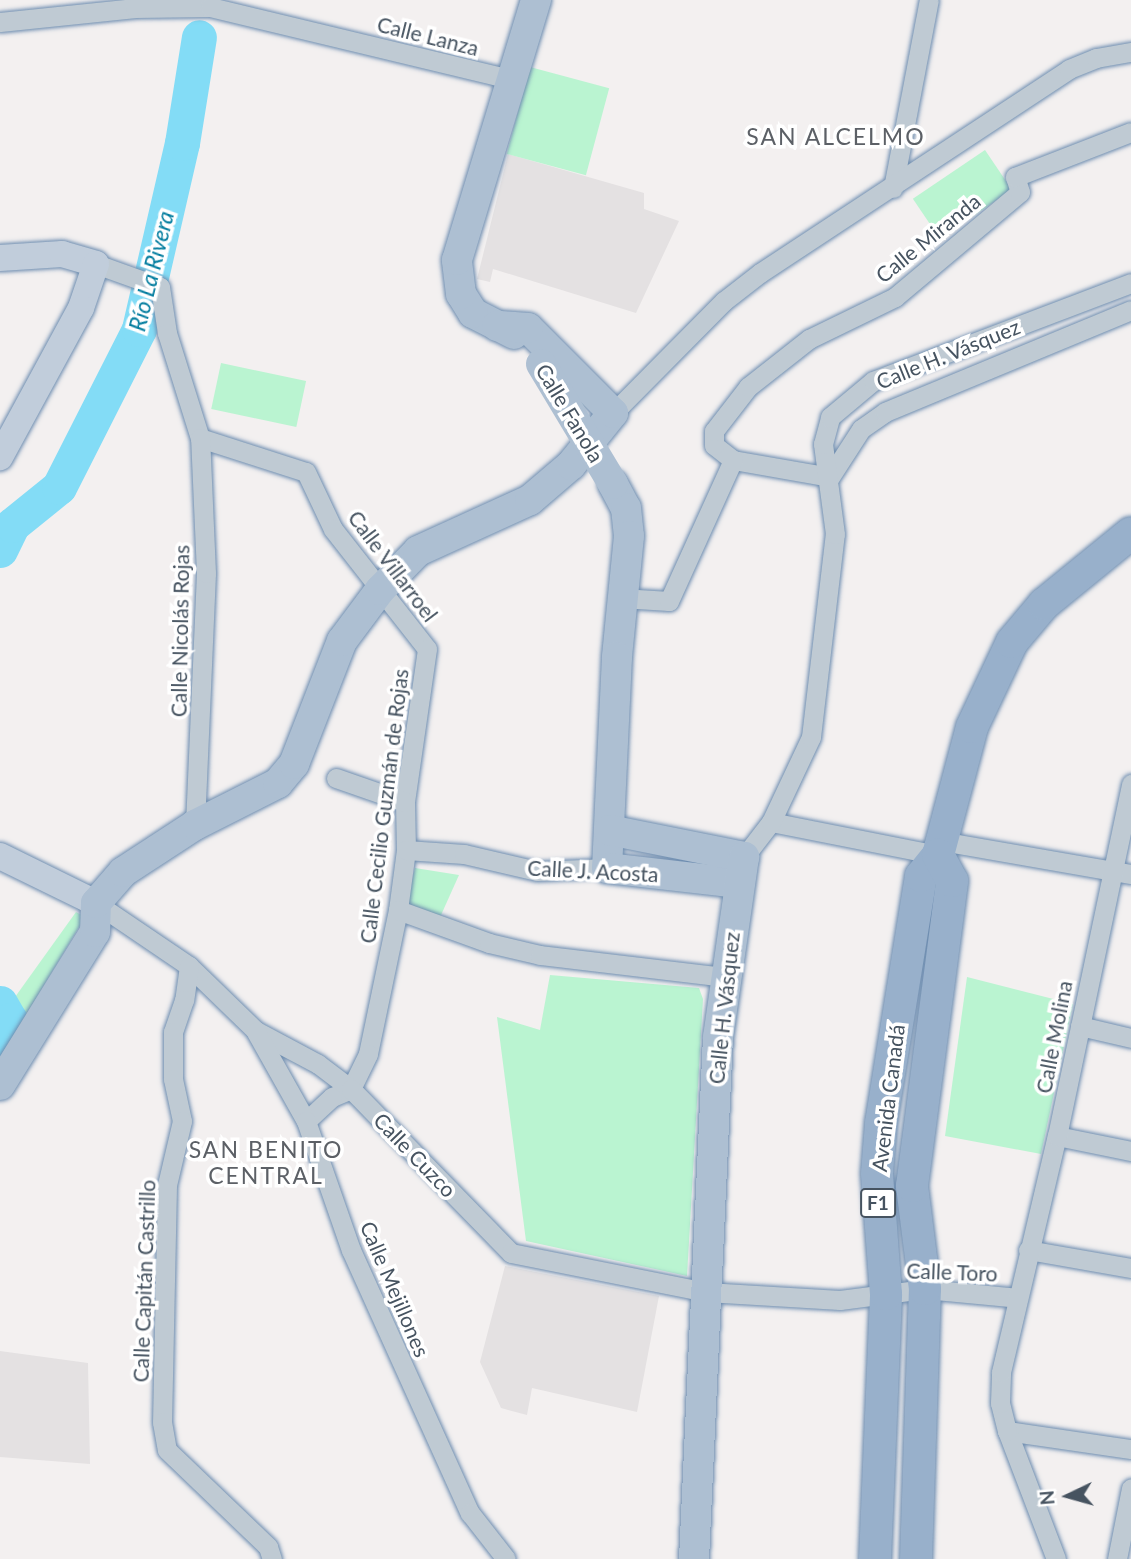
<!DOCTYPE html>
<html>
<head>
<meta charset="utf-8">
<style>
  body { margin:0 }
  #map { position:relative; width:1131px; height:1559px; overflow:hidden; background:#f3f0f0; font-family:Lato,sans-serif }
  div>[style] { position:absolute }
  .education>* { inset:0; background:#e4e1e2 }
  .green>* { inset:0; background:#baf4d1; transform-origin:0 0 }
  .river>* { height:35px; margin:-17.5px; padding:0 17.5px; transform-origin:17.5px; border-radius:17.5px; background:#83dcf6 }
  .roads { filter:drop-shadow(0 0 2px #6e8db0) drop-shadow(0 0 2px #6e8db0) }
  .minor>* { height:19px; margin:-9.5px; padding:0 9.5px; transform-origin:9.5px; border-radius:9.5px; background:#bfcad3 }
  .secondary>* { height:26px; margin:-13px; padding:0 13px; transform-origin:13px; border-radius:13px; background:#c1cddb }
  .primary>* { height:30px; margin:-15px; padding:0 15px; transform-origin:15px; border-radius:15px; background:#adbfd2 }
  .trunk>* { height:32px; margin:-16px; padding:0 16px; transform-origin:16px; border-radius:16px; background:#98b0cb }
  .primary-bridge>* { height:30px; margin:-15px; padding:0 15px; transform-origin:15px; border-radius:15px; background:#adbfd2 }
  span { translate:-50% -50%; white-space:nowrap; text-align:center; line-height:1.15; -webkit-text-stroke:7px #fff; paint-order:stroke }
  .shield-label span { padding:2px 5px; background:#fff; border:2px solid; border-radius:5px; -webkit-text-stroke-width:0 }
  .shield-label { font-size:19px; color:#465360; font-weight:700 }
  .street-label { font-size:21px; color:#465360 }
  .neighbourhood-label { font-size:23px; color:#5c6066; letter-spacing:2px }
  .water-label { font-size:23px; color:#037d9f; font-style:italic }
  .north { position:absolute; left:1033px; top:1461px; width:70px; height:70px; -webkit-text-stroke:5px #fff; paint-order:stroke; rotate:265deg; font-size:19px; font-weight:700; line-height:28px; text-align:center; color:#465360 }
  .north::after { content:''; display:block; margin:auto; width:24px; height:32px; background:#465360; clip-path:polygon(50% 0,100% 100%,50% 72%,0 100%) }
</style>
</head>
<body>
<div id="map">
  <div class="education">
    <i style="clip-path:polygon(508px 154px,644px 193px,644px 209px,679px 221px,636px 313px,493px 269px,490px 282px,477px 279px)"></i>
    <i style="clip-path:polygon(505px 1266px,659px 1296px,637px 1412px,532px 1388px,527px 1415px,501px 1408px,480px 1362px)"></i>
    <i style="clip-path:polygon(0 1351px,88px 1363px,90px 1464px,0 1457px)"></i>
  </div>
  <div class="green">
    <i style="left:530px;top:67px;width:82px;height:90px;rotate:15deg"></i>
    <i style="left:985px;top:150px;width:48px;height:87px;rotate:56deg"></i>
    <i style="left:221px;top:363px;width:87px;height:47px;rotate:12deg"></i>
    <i style="clip-path:polygon(415px 868px,459px 875px,437px 924px,403px 915px)"></i>
    <i style="clip-path:polygon(76px 912px,85px 917px,0 1058px,0 1018px)"></i>
    <i style="clip-path:polygon(550px 975px,699px 988px,703px 999px,687px 1276px,526px 1241px,497px 1017px,540px 1030px)"></i>
    <i style="clip-path:polygon(967px 977px,1073px 1004px,1041px 1154px,945px 1136px)"></i>
  </div>
  <div class="river">
    <i style="left:0;top:550px;width:28px;rotate:-64deg"></i>
    <i style="left:12px;top:525px;width:60px;rotate:-39deg"></i>
    <i style="left:59px;top:487px;width:177px;rotate:-63.1deg"></i>
    <i style="left:139px;top:329px;width:191px;rotate:-77deg"></i>
    <i style="left:182px;top:143px;width:107px;rotate:-80.9deg"></i>
    <i style="left:0;top:1003px;width:20px;rotate:60deg"></i>
    <i style="left:10px;top:1020px;width:21px;rotate:118deg"></i>
  </div>
  <div class="roads">
    <div class="minor">
      <i style="left:0;top:22px;width:136px;rotate:-5.9deg"></i>
      <i style="left:135px;top:8px;width:75px;rotate:-0.8deg"></i>
      <i style="left:210px;top:7px;width:313px;rotate:13.5deg"></i>
      <i style="left:893px;top:188px;width:191px;rotate:-79.2deg"></i>
      <i style="left:96px;top:264px;width:68px;rotate:19.8deg"></i>
      <i style="left:160px;top:287px;width:47px;rotate:81.3deg"></i>
      <i style="left:167px;top:333px;width:110px;rotate:72.6deg"></i>
      <i style="left:200px;top:438px;width:111px;rotate:17.8deg"></i>
      <i style="left:306px;top:472px;width:63px;rotate:64.7deg"></i>
      <i style="left:333px;top:529px;width:152px;rotate:51.9deg"></i>
      <i style="left:427px;top:649px;width:155px;rotate:98.2deg"></i>
      <i style="left:405px;top:802px;width:48px;rotate:88.8deg"></i>
      <i style="left:406px;top:850px;width:61px;rotate:97.6deg"></i>
      <i style="left:398px;top:910px;width:147px;rotate:101.8deg"></i>
      <i style="left:368px;top:1054px;width:39px;rotate:116deg"></i>
      <i style="left:351px;top:1089px;width:21px;rotate:157deg"></i>
      <i style="left:332px;top:1097px;width:35px;rotate:137deg"></i>
      <i style="left:613px;top:413px;width:158px;rotate:-45.3deg"></i>
      <i style="left:724px;top:301px;width:46px;rotate:-37.9deg"></i>
      <i style="left:760px;top:273px;width:370px;rotate:-33.4deg"></i>
      <i style="left:1069px;top:69px;width:29px;rotate:-22deg"></i>
      <i style="left:1096px;top:58px;width:36px;rotate:-10deg"></i>
      <i style="left:733px;top:460px;width:98px;rotate:9.9deg"></i>
      <i style="left:830px;top:477px;width:57px;rotate:-57.1deg"></i>
      <i style="left:861px;top:429px;width:29px;rotate:-35deg"></i>
      <i style="left:885px;top:412px;width:266px;rotate:-22.5deg"></i>
      <i style="left:621px;top:598px;width:48px;rotate:3.6deg"></i>
      <i style="left:669px;top:601px;width:155px;rotate:-65.6deg"></i>
      <i style="left:733px;top:460px;width:24px;rotate:-142deg"></i>
      <i style="left:714px;top:445px;width:14px;rotate:-90deg"></i>
      <i style="left:714px;top:431px;width:56px;rotate:-52.3deg"></i>
      <i style="left:748px;top:387px;width:78px;rotate:-38.2deg"></i>
      <i style="left:809px;top:339px;width:96px;rotate:-26deg"></i>
      <i style="left:895px;top:297px;width:163px;rotate:-40deg"></i>
      <i style="left:1020px;top:192px;width:16px;rotate:-108deg"></i>
      <i style="left:1015px;top:177px;width:124px;rotate:-21.2deg"></i>
      <i style="left:336px;top:778px;width:73px;rotate:19.2deg"></i>
      <i style="left:771px;top:822px;width:170px;rotate:11.2deg"></i>
      <i style="left:195px;top:825px;width:252px;rotate:-87.5deg"></i>
      <i style="left:206px;top:573px;width:135px;rotate:-92.5deg"></i>
      <i style="left:941px;top:841px;width:193px;rotate:9.9deg"></i>
      <i style="left:406px;top:850px;width:58px;rotate:3.9deg"></i>
      <i style="left:464px;top:854px;width:75px;rotate:13.1deg"></i>
      <i style="left:537px;top:871px;width:70px;rotate:-2.5deg"></i>
      <i style="left:744px;top:857px;width:44px;rotate:-52.4deg"></i>
      <i style="left:771px;top:822px;width:94px;rotate:-64.8deg"></i>
      <i style="left:811px;top:737px;width:204px;rotate:-83.3deg"></i>
      <i style="left:835px;top:534px;width:91px;rotate:-97.6deg"></i>
      <i style="left:823px;top:444px;width:28px;rotate:-75deg"></i>
      <i style="left:830px;top:417px;width:56px;rotate:-39.9deg"></i>
      <i style="left:873px;top:381px;width:276px;rotate:-20.8deg"></i>
      <i style="left:96px;top:903px;width:112px;rotate:34.1deg"></i>
      <i style="left:189px;top:966px;width:93px;rotate:44.1deg"></i>
      <i style="left:256px;top:1031px;width:70px;rotate:28deg"></i>
      <i style="left:318px;top:1064px;width:41px;rotate:37.1deg"></i>
      <i style="left:351px;top:1089px;width:229px;rotate:45.7deg"></i>
      <i style="left:511px;top:1253px;width:199px;rotate:11.3deg"></i>
      <i style="left:706px;top:1292px;width:134px;rotate:3.4deg"></i>
      <i style="left:840px;top:1300px;width:86px;rotate:-7.4deg"></i>
      <i style="left:925px;top:1289px;width:93px;rotate:5.5deg"></i>
      <i style="left:398px;top:910px;width:97px;rotate:19.9deg"></i>
      <i style="left:489px;top:943px;width:52px;rotate:13.2deg"></i>
      <i style="left:540px;top:955px;width:186px;rotate:6.8deg"></i>
      <i style="left:189px;top:966px;width:34px;rotate:98deg"></i>
      <i style="left:184px;top:1000px;width:34px;rotate:109deg"></i>
      <i style="left:173px;top:1032px;width:47px;rotate:90deg"></i>
      <i style="left:173px;top:1079px;width:43px;rotate:77.9deg"></i>
      <i style="left:182px;top:1121px;width:66px;rotate:103.2deg"></i>
      <i style="left:167px;top:1185px;width:237px;rotate:91.2deg"></i>
      <i style="left:162px;top:1422px;width:28px;rotate:80deg"></i>
      <i style="left:167px;top:1450px;width:140px;rotate:43.8deg"></i>
      <i style="left:268px;top:1547px;width:13px;rotate:72deg"></i>
      <i style="left:1080px;top:1026px;width:52px;rotate:13.2deg"></i>
      <i style="left:256px;top:1032px;width:102px;rotate:60.7deg"></i>
      <i style="left:306px;top:1121px;width:137px;rotate:70.8deg"></i>
      <i style="left:351px;top:1250px;width:289px;rotate:65.7deg"></i>
      <i style="left:470px;top:1513px;width:58px;rotate:52deg"></i>
      <i style="left:1057px;top:1136px;width:76px;rotate:11.5deg"></i>
      <i style="left:1028px;top:1250px;width:105px;rotate:9.9deg"></i>
      <i style="left:1007px;top:1431px;width:125px;rotate:8.3deg"></i>
      <i style="left:1056px;top:1559px;width:137px;rotate:-110.9deg"></i>
      <i style="left:1007px;top:1431px;width:29px;rotate:-104deg"></i>
      <i style="left:1000px;top:1403px;width:31px;rotate:-88deg"></i>
      <i style="left:1001px;top:1372px;width:243px;rotate:-76.7deg"></i>
      <i style="left:1057px;top:1136px;width:360px;rotate:-78.1deg"></i>
      <i style="left:1117px;top:1559px;width:72px;rotate:-78.8deg"></i>
    </div>
    <div class="secondary">
      <i style="left:0;top:258px;width:62px;rotate:-3.7deg"></i>
      <i style="left:62px;top:254px;width:35px;rotate:16deg"></i>
      <i style="left:96px;top:264px;width:46px;rotate:108.8deg"></i>
      <i style="left:81px;top:308px;width:170px;rotate:118.5deg"></i>
      <i style="left:0;top:856px;width:107px;rotate:26.1deg"></i>
    </div>
    <div class="primary">
      <i style="left:514px;top:334px;width:46px;rotate:-152.9deg"></i>
      <i style="left:473px;top:313px;width:22px;rotate:-122deg"></i>
      <i style="left:461px;top:294px;width:34px;rotate:-97deg"></i>
      <i style="left:457px;top:260px;width:272px;rotate:-73.1deg"></i>
      <i style="left:613px;top:484px;width:27px;rotate:62deg"></i>
      <i style="left:626px;top:508px;width:28px;rotate:84deg"></i>
      <i style="left:629px;top:536px;width:122px;rotate:95.7deg"></i>
      <i style="left:617px;top:657px;width:211px;rotate:92.7deg"></i>
      <i style="left:607px;top:868px;width:133px;rotate:6.5deg"></i>
      <i style="left:609px;top:830px;width:138px;rotate:11.3deg"></i>
      <i style="left:744px;top:857px;width:182px;rotate:98.2deg"></i>
      <i style="left:718px;top:1037px;width:523px;rotate:92.63deg"></i>
      <i style="left:0;top:1085px;width:180px;rotate:-58.2deg"></i>
      <i style="left:95px;top:932px;width:29px;rotate:-88deg"></i>
      <i style="left:96px;top:903px;width:41px;rotate:-48.9deg"></i>
      <i style="left:123px;top:872px;width:86px;rotate:-33.1deg"></i>
      <i style="left:195px;top:825px;width:93px;rotate:-26.8deg"></i>
      <i style="left:278px;top:783px;width:25px;rotate:-50deg"></i>
      <i style="left:294px;top:764px;width:132px;rotate:-68.7deg"></i>
      <i style="left:342px;top:641px;width:64px;rotate:-53.3deg"></i>
      <i style="left:380px;top:590px;width:54px;rotate:-45.7deg"></i>
      <i style="left:418px;top:551px;width:123px;rotate:-24.5deg"></i>
      <i style="left:530px;top:500px;width:54px;rotate:-40.5deg"></i>
      <i style="left:571px;top:465px;width:67px;rotate:-51.1deg"></i>
      <i style="left:613px;top:413px;width:120px;rotate:-135deg"></i>
      <i style="left:528px;top:328px;width:31px;rotate:-176deg"></i>
    </div>
    <div class="trunk">
      <i style="left:875px;top:1559px;width:265px;rotate:-87.6deg"></i>
      <i style="left:886px;top:1294px;width:121px;rotate:-94.3deg"></i>
      <i style="left:877px;top:1173px;width:50px;rotate:-85.4deg"></i>
      <i style="left:881px;top:1123px;width:250px;rotate:-80.8deg"></i>
      <i style="left:921px;top:876px;width:27px;rotate:-51deg"></i>
      <i style="left:938px;top:855px;width:132px;rotate:-75.1deg"></i>
      <i style="left:972px;top:727px;width:94px;rotate:-64.8deg"></i>
      <i style="left:1012px;top:642px;width:50px;rotate:-49.9deg"></i>
      <i style="left:1044px;top:604px;width:112px;rotate:-39.2deg"></i>
      <i style="left:916px;top:1559px;width:270px;rotate:-88.1deg"></i>
      <i style="left:925px;top:1289px;width:104px;rotate:-97.2deg"></i>
      <i style="left:912px;top:1186px;width:308px;rotate:-82.5deg"></i>
      <i style="left:952px;top:881px;width:30px;rotate:-118deg"></i>
    </div>
  </div>
  <div class="primary-bridge">
    <i style="left:541px;top:364px;width:140px;rotate:59deg"></i>
  </div>
  <div class="shield-label">
    <span style="left:878px;top:1203px">F1</span>
  </div>
  <div class="street-label">
    <span style="left:428px;top:36px;rotate:14deg">Calle Lanza</span>
    <span style="left:928px;top:238px;rotate:-39deg">Calle Miranda</span>
    <span style="left:948px;top:354px;rotate:-22deg">Calle H. Vásquez</span>
    <span style="left:570px;top:413px;rotate:59deg">Calle Fanola</span>
    <span style="left:393px;top:566px;rotate:53deg">Calle Villarroel</span>
    <span style="left:180px;top:631px;rotate:-89deg">Calle Nicolás Rojas</span>
    <span style="left:384px;top:806px;rotate:-83deg">Calle Cecilio Guzmán de Rojas</span>
    <span style="left:593px;top:871px;rotate:3deg">Calle J. Acosta</span>
    <span style="left:724px;top:1008px;rotate:-84deg">Calle H. Vásquez</span>
    <span style="left:1054px;top:1037px;rotate:-79deg">Calle Molina</span>
    <span style="left:888px;top:1098px;rotate:-83deg">Avenida Canadá</span>
    <span style="left:415px;top:1155px;rotate:46deg">Calle Cuzco</span>
    <span style="left:952px;top:1272px;rotate:2deg">Calle Toro</span>
    <span style="left:144px;top:1281px;rotate:-88deg">Calle Capitán Castrillo</span>
    <span style="left:395px;top:1289px;rotate:67deg">Calle Mejillones</span>
  </div>
  <div class="neighbourhood-label">
    <span style="left:836px;top:136px">SAN ALCELMO</span>
    <span style="left:266px;top:1162px">SAN BENITO<br>CENTRAL</span>
  </div>
  <div class="water-label">
    <span style="left:151px;top:271px;rotate:-76deg">Río La Rivera</span>
  </div>
  <div class="north">N</div>
</div>
</body>
</html>
